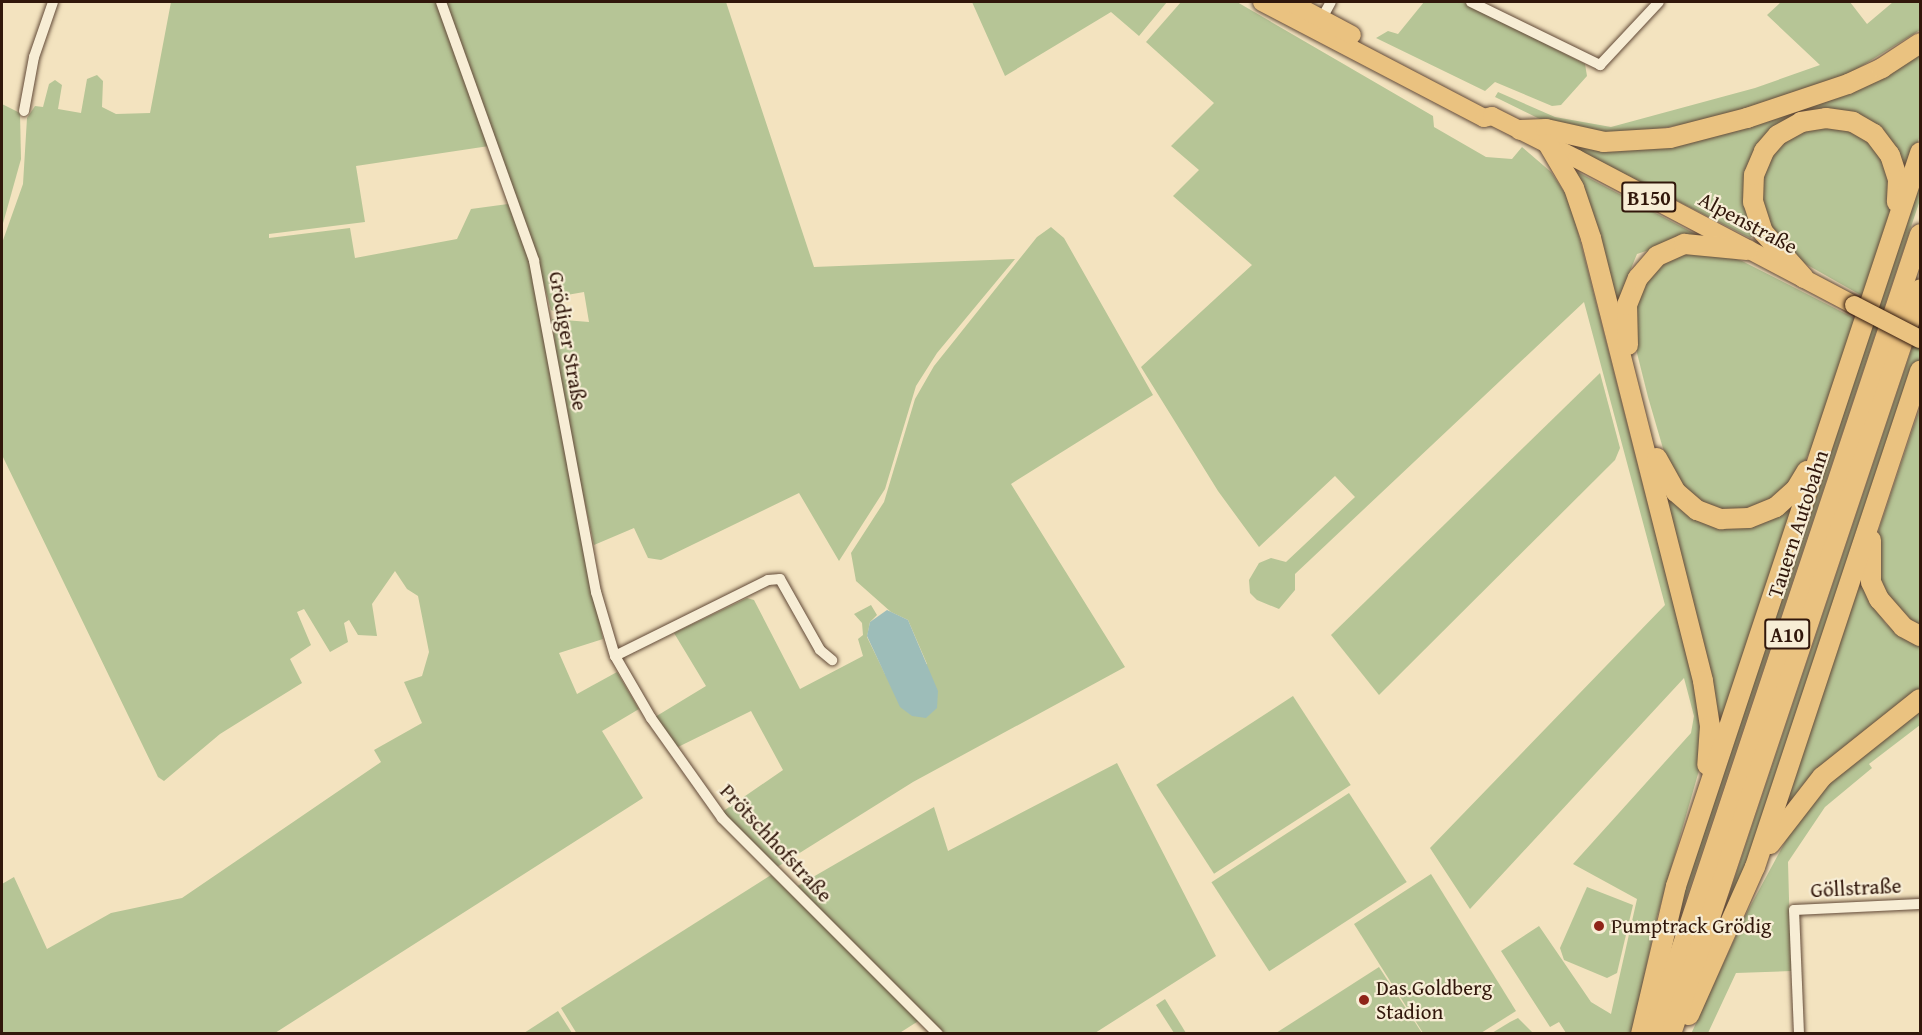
<!DOCTYPE html>
<html>
<head>
<meta charset="utf-8">
<style>
  body { margin:0 }
  #map { position:relative; width:1922px; height:1035px; overflow:hidden; background:#f3e3bf; font-family:"Gentium Book Plus",serif }
  div>[style] { position:absolute }
  .green>* { inset:0; background:#b6c596; transform-origin:0 0 }
  .water>* { inset:0; background:#9dbdb9 }
  .roads { filter:drop-shadow(0 0 2px #624a38) drop-shadow(0 0 2px #624a38) }
  .street>* { height:10px; margin:-5px; padding:0 5px; transform-origin:5px; border-radius:5px; background:#f7edd5 }
  .primary>* { height:18px; margin:-9px; padding:0 9px; transform-origin:9px; border-radius:9px; background:#eac280 }
  .highway>* { height:20px; margin:-10px; padding:0 10px; transform-origin:10px; border-radius:10px; background:#eac280 }
  .bridges { filter:drop-shadow(0 0 2px #31170b) drop-shadow(0 0 2px #31170b) }
  .primary-bridge>* { height:18px; margin:-9px; padding:0 9px; transform-origin:9px; border-radius:9px; background:#eac280 }
  .dots>* { width:16px; height:16px; translate:-50% -50%; box-sizing:border-box; border:3px solid #f7edd5; border-radius:50% }
  span { translate:-50% -50%; white-space:nowrap; text-align:center; line-height:1.15; -webkit-text-stroke:4.5px #f7edd5; paint-order:stroke }
  .shield-label span { padding:2px 4px; background:#f7edd5; border:2px solid; border-radius:4px; -webkit-text-stroke-width:0 }
  .shield-label { font-size:20px; color:#31170b; font-weight:700 }
  .street-label { font-size:21px; color:#31170b }
  .poi-label { font-size:21px; color:#31170b }
  .left { translate:0 -50%; text-align:left }
  .frame { position:absolute; inset:0; border:3px solid #31170b; pointer-events:none }
</style>
</head>
<body>
<div id="map">
  <div class="green">
    <i style="clip-path:polygon(171px 2px,436px 2px,489px 146px,356px 166px,365px 222px,269px 234px,269px 238px,350px 228px,355px 258px,457px 239px,471px 209px,508px 204px,529px 259px,541px 309px,551px 382px,603px 639px,559px 653px,577px 694px,617px 672px,639px 709px,602px 731px,643px 798px,275px 1033px,2px 1033px,2px 884px,14px 877px,47px 949px,111px 913px,182px 898px,381px 762px,374px 750px,422px 723px,404px 682px,422px 676px,429px 652px,418px 596px,407px 589px,395px 571px,372px 604px,377px 636px,358px 635px,349px 620px,344px 623px,348px 642px,330px 652px,304px 609px,297px 612px,311px 645px,290px 659px,302px 683px,220px 734px,164px 781px,158px 777px,2px 455px,2px 243px,23px 184px,27px 118px,35px 106px,43px 107px,49px 84px,55px 80px,62px 85px,58px 109px,81px 113px,87px 79px,97px 75px,103px 81px,102px 107px,116px 114px,150px 113px)"></i>
    <i style="clip-path:polygon(445px 2px,726px 2px,814px 267px,1015px 259px,937px 353px,916px 386px,885px 489px,839px 561px,799px 493px,661px 560px,648px 558px,634px 528px,594px 545px,560px 389px,552px 319px,589px 322px,584px 292px,561px 296px,564px 315px,551px 310px,535px 251px)"></i>
    <i style="clip-path:polygon(972px 2px,1167px 2px,1139px 36px,1111px 12px,1005px 76px)"></i>
    <i style="clip-path:polygon(1181px 2px,1237px 2px,1433px 116px,1434px 127px,1486px 157px,1512px 159px,1522px 147px,1551px 172px,1570px 201px,1702px 715px,1702px 760px,1657px 917px,1632px 1033px,1566px 1033px,1559px 1022px,1550px 1027px,1501px 951px,1539px 926px,1591px 1002px,1611px 1014px,1637px 899px,1573px 864px,1691px 733px,1694px 716px,1684px 678px,1470px 909px,1430px 848px,1665px 605px,1584px 302px,1295px 574px,1295px 590px,1279px 609px,1257px 600px,1250px 593px,1249px 580px,1259px 563px,1271px 558px,1286px 562px,1355px 497px,1335px 476px,1259px 547px,1218px 491px,1141px 367px,1252px 265px,1173px 196px,1199px 170px,1171px 146px,1214px 103px,1146px 42px)"></i>
    <i style="clip-path:polygon(1424px 2px,1463px 2px,1585px 64px,1587px 76px,1561px 105px,1552px 106px,1495px 82px,1485px 91px,1376px 38px,1388px 31px,1398px 34px)"></i>
    <i style="clip-path:polygon(1781px 2px,1850px 2px,1867px 24px,1893px 2px,1920px 2px,1920px 30px,1852px 72px,1725px 117px,1640px 132px,1585px 132px,1548px 123px,1495px 97px,1498px 92px,1555px 117px,1611px 127px,1755px 88px,1820px 65px,1767px 15px)"></i>
    <i style="clip-path:polygon(1920px 49px,1920px 135px,1906px 180px,1900px 169px,1843px 112px,1759px 148px,1757px 233px,1750px 238px,1556px 139px,1686px 141px)"></i>
    <i style="clip-path:polygon(2px 104px,20px 113px,21px 159px,2px 227px)"></i>
    <i style="clip-path:polygon(1832px 123px,1857px 131px,1879px 147px,1894px 179px,1891px 214px,1864px 297px,1795px 258px,1765px 220px,1759px 189px,1771px 153px,1805px 126px)"></i>
    <i style="clip-path:polygon(1920px 166px,1920px 200px,1674px 935px,1674px 906px)"></i>
    <i style="clip-path:polygon(1570px 168px,1703px 238px,1676px 241px,1637px 254px,1623px 288px,1621px 321px)"></i>
    <i style="clip-path:polygon(1051px 227px,1064px 238px,1153px 395px,1011px 484px,1125px 667px,913px 782px,774px 869px,722px 812px,783px 770px,751px 711px,676px 748px,655px 717px,706px 686px,674px 633px,747px 598px,754px 600px,800px 689px,863px 656px,858px 639px,863px 635px,862px 623px,854px 614px,871px 605px,877px 615px,870px 622px,867px 637px,885px 674px,927px 664px,908px 620px,891px 612px,856px 581px,851px 553px,884px 502px,915px 399px,934px 366px,1037px 237px)"></i>
    <i style="clip-path:polygon(1683px 252px,1715px 252px,1742px 261px,1856px 319px,1814px 443px,1798px 475px,1774px 499px,1753px 510px,1730px 513px,1708px 508px,1692px 497px,1669px 469px,1648px 397px,1637px 353px,1634px 307px,1650px 271px)"></i>
    <i style="clip-path:polygon(1920px 324px,1920px 359px,1757px 847px,1711px 949px)"></i>
    <i style="clip-path:polygon(1600px 373px,1620px 448px,1615px 460px,1379px 695px,1331px 635px)"></i>
    <i style="clip-path:polygon(1920px 407px,1920px 629px,1880px 588px,1876px 559px,1879px 529px)"></i>
    <i style="clip-path:polygon(1658px 475px,1696px 519px,1791px 501px,1796px 505px,1721px 726px,1718px 726px)"></i>
    <i style="clip-path:polygon(1860px 572px,1871px 602px,1886px 624px,1906px 640px,1920px 645px,1920px 690px,1774px 832px)"></i>
    <i style="left:1293px;top:696px;width:106px;height:163px;rotate:57deg"></i>
    <i style="clip-path:polygon(1920px 711px,1920px 725px,1869px 764px,1872px 768px,1825px 807px,1788px 862px,1791px 971px,1736px 973px,1708px 1033px,1691px 1034px,1746px 914px,1798px 818px,1837px 776px)"></i>
    <i style="clip-path:polygon(1117px 763px,1216px 956px,1095px 1033px,944px 1033px,794px 888px,934px 807px,948px 851px)"></i>
    <i style="left:1349px;top:793px;width:106px;height:164px;rotate:57deg"></i>
    <i style="clip-path:polygon(1431px 874px,1516px 1011px,1481px 1033px,1423px 1033px,1354px 924px)"></i>
    <i style="clip-path:polygon(771px 875px,920px 1020px,898px 1034px,577px 1034px,561px 1008px)"></i>
    <i style="clip-path:polygon(1587px 887px,1633px 905px,1617px 973px,1607px 978px,1564px 960px,1560px 948px)"></i>
    <i style="clip-path:polygon(1379px 967px,1422px 1033px,1276px 1033px)"></i>
    <i style="clip-path:polygon(1165px 999px,1186px 1033px,1174px 1033px,1156px 1005px)"></i>
    <i style="clip-path:polygon(558px 1011px,572px 1033px,524px 1033px)"></i>
    <i style="clip-path:polygon(1518px 1018px,1533px 1033px,1492px 1033px,1510px 1022px)"></i>
  </div>
  <div class="water">
    <i style="clip-path:polygon(887px 610px,908px 620px,938px 691px,937px 708px,926px 718px,912px 716px,900px 707px,867px 636px,870px 622px)"></i>
  </div>
  <div class="roads">
    <div class="street">
      <i style="left:441px;top:2px;width:275px;rotate:70.2deg"></i>
      <i style="left:534px;top:261px;width:337px;rotate:79.4deg"></i>
      <i style="left:596px;top:592px;width:67px;rotate:73.5deg"></i>
      <i style="left:615px;top:656px;width:72px;rotate:59.9deg"></i>
      <i style="left:651px;top:718px;width:123px;rotate:54.6deg"></i>
      <i style="left:722px;top:818px;width:305px;rotate:45deg"></i>
      <i style="left:1471px;top:2px;width:144px;rotate:26deg"></i>
      <i style="left:1600px;top:65px;width:86px;rotate:-46.9deg"></i>
      <i style="left:1322px;top:18px;width:18px;rotate:-61deg"></i>
      <i style="left:24px;top:111px;width:55px;rotate:-79.5deg"></i>
      <i style="left:34px;top:57px;width:58px;rotate:-70.9deg"></i>
      <i style="left:615px;top:656px;width:171px;rotate:-26.4deg"></i>
      <i style="left:768px;top:580px;width:12px;rotate:-5deg"></i>
      <i style="left:780px;top:579px;width:81px;rotate:60.6deg"></i>
      <i style="left:820px;top:650px;width:16px;rotate:40deg"></i>
      <i style="left:1799px;top:1034px;width:124px;rotate:-92.3deg"></i>
      <i style="left:1794px;top:910px;width:126px;rotate:-2.7deg"></i>
    </div>
    <div class="primary">
      <i style="left:1262px;top:2px;width:250px;rotate:27.6deg"></i>
      <i style="left:1484px;top:118px;width:8px;rotate:-14deg"></i>
      <i style="left:1492px;top:116px;width:95px;rotate:26.8deg"></i>
      <i style="left:1577px;top:159px;width:313px;rotate:27.8deg"></i>
      <i style="left:1290px;top:2px;width:70px;rotate:28deg"></i>
    </div>
    <div class="highway">
      <i style="left:1520px;top:130px;width:26px;rotate:-2deg"></i>
      <i style="left:1546px;top:129px;width:59px;rotate:12.6deg"></i>
      <i style="left:1604px;top:142px;width:66px;rotate:-3.5deg"></i>
      <i style="left:1670px;top:138px;width:80px;rotate:-14.6deg"></i>
      <i style="left:1747px;top:118px;width:107px;rotate:-18.6deg"></i>
      <i style="left:1848px;top:84px;width:38px;rotate:-25deg"></i>
      <i style="left:1882px;top:68px;width:45px;rotate:-33.3deg"></i>
      <i style="left:1548px;top:144px;width:51px;rotate:59.4deg"></i>
      <i style="left:1574px;top:188px;width:53px;rotate:71.2deg"></i>
      <i style="left:1591px;top:238px;width:457px;rotate:75.8deg"></i>
      <i style="left:1703px;top:681px;width:46px;rotate:81.2deg"></i>
      <i style="left:1710px;top:726px;width:39px;rotate:94deg"></i>
      <i style="left:1804px;top:278px;width:62px;rotate:-131.7deg"></i>
      <i style="left:1763px;top:232px;width:32px;rotate:-108deg"></i>
      <i style="left:1753px;top:202px;width:27px;rotate:-88deg"></i>
      <i style="left:1754px;top:175px;width:26px;rotate:-67deg"></i>
      <i style="left:1764px;top:151px;width:21px;rotate:-49deg"></i>
      <i style="left:1778px;top:135px;width:26px;rotate:-29deg"></i>
      <i style="left:1801px;top:122px;width:25px;rotate:-9deg"></i>
      <i style="left:1826px;top:118px;width:27px;rotate:8deg"></i>
      <i style="left:1853px;top:122px;width:24px;rotate:30deg"></i>
      <i style="left:1874px;top:134px;width:26px;rotate:53deg"></i>
      <i style="left:1890px;top:155px;width:26px;rotate:72deg"></i>
      <i style="left:1898px;top:180px;width:22px;rotate:93deg"></i>
      <i style="left:1628px;top:345px;width:40px;rotate:-91.4deg"></i>
      <i style="left:1627px;top:305px;width:29px;rotate:-68deg"></i>
      <i style="left:1638px;top:278px;width:29px;rotate:-49deg"></i>
      <i style="left:1657px;top:256px;width:30px;rotate:-24deg"></i>
      <i style="left:1684px;top:244px;width:64px;rotate:5.4deg"></i>
      <i style="left:1657px;top:458px;width:39px;rotate:61deg"></i>
      <i style="left:1676px;top:492px;width:28px;rotate:41deg"></i>
      <i style="left:1697px;top:510px;width:26px;rotate:21deg"></i>
      <i style="left:1721px;top:519px;width:28px;rotate:-2deg"></i>
      <i style="left:1749px;top:518px;width:29px;rotate:-22deg"></i>
      <i style="left:1776px;top:507px;width:27px;rotate:-42deg"></i>
      <i style="left:1796px;top:489px;width:21px;rotate:-59deg"></i>
      <i style="left:1871px;top:540px;width:42px;rotate:90deg"></i>
      <i style="left:1871px;top:582px;width:19px;rotate:65deg"></i>
      <i style="left:1879px;top:599px;width:37px;rotate:49deg"></i>
      <i style="left:1903px;top:627px;width:19px;rotate:28deg"></i>
      <i style="left:1770px;top:844px;width:85px;rotate:-52.2deg"></i>
      <i style="left:1822px;top:777px;width:125px;rotate:-38.5deg"></i>
      <i style="left:1689px;top:1015px;width:162px;rotate:-66deg"></i>
      <i style="left:1755px;top:867px;width:523px;rotate:-71.6deg"></i>
      <i style="left:1641px;top:1034px;width:152px;rotate:-76.7deg"></i>
      <i style="left:1676px;top:886px;width:773px;rotate:-71.59deg"></i>
      <i style="left:1653px;top:1034px;width:843px;rotate:-71.54deg"></i>
      <i style="left:1671px;top:1034px;width:785px;rotate:-71.5deg"></i>
    </div>
  </div>
  <div class="bridges">
    <div class="primary-bridge">
      <i style="left:1854px;top:305px;width:74px;rotate:27.3deg"></i>
    </div>
  </div>
  <div class="dots">
    <i style="left:1599px;top:926px;background:#8f2418"></i>
    <i style="left:1364px;top:1000px;background:#8f2418"></i>
  </div>
  <div class="shield-label">
    <span style="left:1649px;top:197px">B150</span>
    <span style="left:1787px;top:634px">A10</span>
  </div>
  <div class="street-label">
    <span style="left:1748px;top:223px;rotate:28deg">Alpenstraße</span>
    <span style="left:568px;top:341px;rotate:80deg">Grödiger Straße</span>
    <span style="left:1798px;top:524px;rotate:-72deg">Tauern Autobahn</span>
    <span style="left:776px;top:843px;rotate:47deg">Prötschhofstraße</span>
    <span style="left:1856px;top:888px;rotate:-3deg">Göllstraße</span>
  </div>
  <div class="poi-label">
    <span class="left" style="left:1611px;top:926px">Pumptrack Grödig</span>
    <span class="left" style="left:1376px;top:1000px">Das.Goldberg<br>Stadion</span>
  </div>
  <div class="frame"></div>
</div>
</body>
</html>
